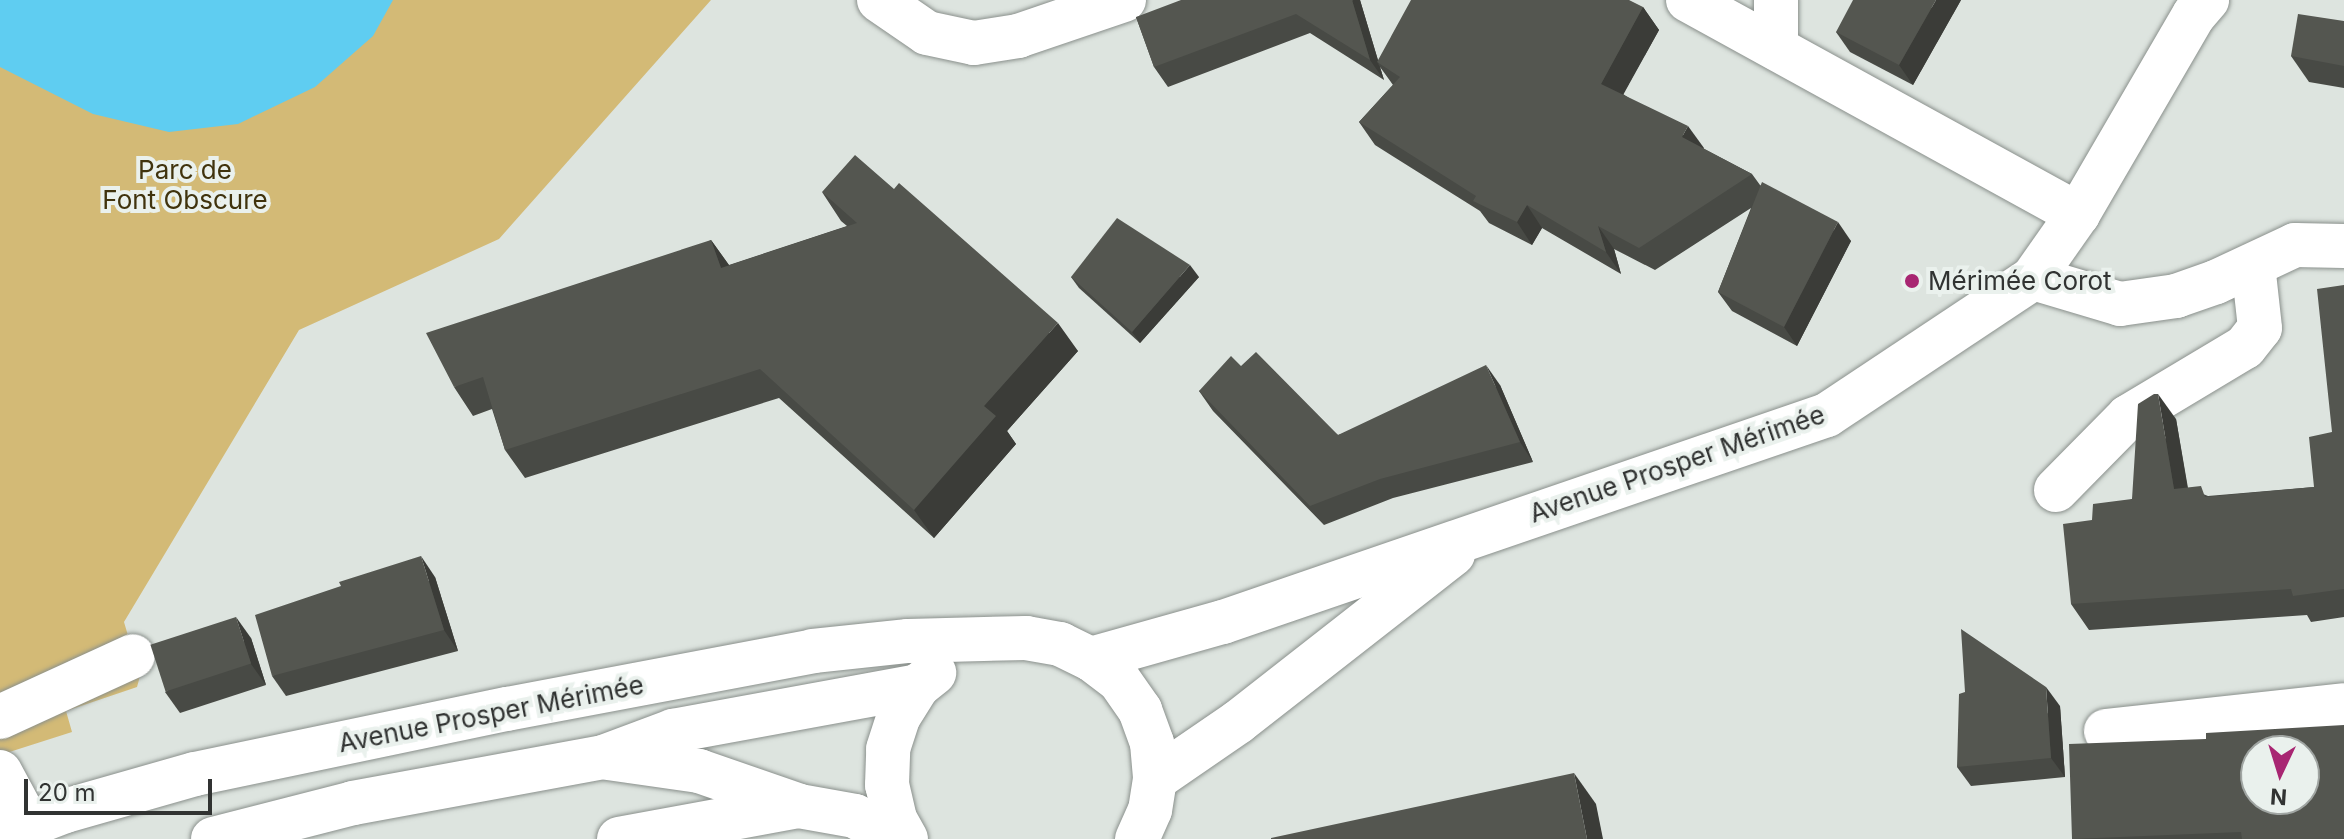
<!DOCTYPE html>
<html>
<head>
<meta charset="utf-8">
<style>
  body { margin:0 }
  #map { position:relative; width:2344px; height:839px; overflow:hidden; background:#dde4df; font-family:Inter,sans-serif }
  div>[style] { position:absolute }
  .green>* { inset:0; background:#d3ba76 }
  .water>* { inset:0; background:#5fcdf1 }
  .roads { filter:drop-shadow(0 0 2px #8a908c) drop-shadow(0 0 2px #8a908c) }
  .minor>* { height:44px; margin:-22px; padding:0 22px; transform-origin:22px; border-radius:22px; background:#fff }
  .wall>* { inset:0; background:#484a45 }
  .shaded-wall>* { inset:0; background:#3b3c38 }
  .building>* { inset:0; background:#545650; transform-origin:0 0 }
  .dots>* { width:22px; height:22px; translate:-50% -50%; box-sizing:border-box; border:4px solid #eaf1ed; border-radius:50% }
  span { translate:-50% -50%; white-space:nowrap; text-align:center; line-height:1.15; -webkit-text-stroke:8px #eaf1ed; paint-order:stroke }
  .park-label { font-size:26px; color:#40330d }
  .poi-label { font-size:26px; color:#313332 }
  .left { translate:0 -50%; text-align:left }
  .street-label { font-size:26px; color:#313332 }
  .north { position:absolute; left:2240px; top:735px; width:80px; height:80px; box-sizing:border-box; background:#eaf1ed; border:2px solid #a0a5a2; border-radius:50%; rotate:184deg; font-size:22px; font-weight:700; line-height:32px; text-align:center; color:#313332 }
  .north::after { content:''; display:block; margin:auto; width:28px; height:36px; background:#a82672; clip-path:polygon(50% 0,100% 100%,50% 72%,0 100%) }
  .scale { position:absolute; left:24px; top:779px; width:188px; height:36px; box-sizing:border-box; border:4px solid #313332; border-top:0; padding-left:10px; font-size:24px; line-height:28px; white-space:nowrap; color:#313332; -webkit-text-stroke:6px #eaf1ed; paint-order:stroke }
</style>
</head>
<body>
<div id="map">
  <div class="green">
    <i style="clip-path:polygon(0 0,711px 0,499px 239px,299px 330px,124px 622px,140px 676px,137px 687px,66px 711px,72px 732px,0 755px)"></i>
  </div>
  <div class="water">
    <i style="clip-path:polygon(0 0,393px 0,373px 36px,315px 87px,238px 124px,169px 132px,93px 114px,0 67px)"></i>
  </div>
  <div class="roads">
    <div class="minor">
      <i style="left:879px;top:0;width:58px;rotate:34.5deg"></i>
      <i style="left:927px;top:33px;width:48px;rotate:12deg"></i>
      <i style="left:974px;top:43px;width:45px;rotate:-9deg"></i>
      <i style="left:1018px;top:36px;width:112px;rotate:-18.8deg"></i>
      <i style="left:1688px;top:0;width:445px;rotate:28.8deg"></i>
      <i style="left:1776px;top:48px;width:48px;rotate:-90deg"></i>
      <i style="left:2033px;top:278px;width:91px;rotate:16.6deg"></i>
      <i style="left:2120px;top:304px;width:57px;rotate:-8.1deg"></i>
      <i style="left:2176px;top:296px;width:42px;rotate:-19.3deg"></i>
      <i style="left:2216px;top:282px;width:87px;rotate:-25.1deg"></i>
      <i style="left:2295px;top:245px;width:49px;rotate:1.2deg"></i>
      <i style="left:2056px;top:490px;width:103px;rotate:-45.4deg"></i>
      <i style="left:2128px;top:417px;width:136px;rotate:-30.9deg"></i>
      <i style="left:2245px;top:347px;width:24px;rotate:-52deg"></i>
      <i style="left:2260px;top:328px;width:63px;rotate:-96.3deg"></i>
      <i style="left:1091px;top:659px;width:137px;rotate:-15.7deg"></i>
      <i style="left:1223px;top:622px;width:638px;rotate:-18.92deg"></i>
      <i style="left:1827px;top:415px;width:247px;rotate:-33.6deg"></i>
      <i style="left:2033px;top:278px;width:78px;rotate:-54.9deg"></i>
      <i style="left:2078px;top:214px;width:230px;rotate:-59.8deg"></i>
      <i style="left:2194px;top:15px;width:20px;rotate:-49deg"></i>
      <i style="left:0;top:717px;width:146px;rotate:-24.6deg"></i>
      <i style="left:2106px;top:731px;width:239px;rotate:-6.2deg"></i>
      <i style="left:608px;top:758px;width:92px;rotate:8.1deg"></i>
      <i style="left:699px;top:771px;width:104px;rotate:19.1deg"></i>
      <i style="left:0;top:772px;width:59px;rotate:61.7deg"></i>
      <i style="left:1155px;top:779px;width:101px;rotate:-34.5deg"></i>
      <i style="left:1238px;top:722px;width:273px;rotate:-38deg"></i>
      <i style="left:0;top:836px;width:70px;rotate:-21deg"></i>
      <i style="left:65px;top:811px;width:135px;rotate:-15.9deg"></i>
      <i style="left:195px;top:774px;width:319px;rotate:-11.8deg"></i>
      <i style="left:507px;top:709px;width:311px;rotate:-10.7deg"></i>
      <i style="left:813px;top:651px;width:96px;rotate:-6deg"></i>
      <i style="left:908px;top:641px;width:118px;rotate:-1.5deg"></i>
      <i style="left:1026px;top:638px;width:35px;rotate:10deg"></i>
      <i style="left:1060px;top:644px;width:34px;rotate:26deg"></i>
      <i style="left:1091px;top:659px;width:35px;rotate:37deg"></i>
      <i style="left:1119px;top:680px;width:37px;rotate:55deg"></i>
      <i style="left:1140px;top:710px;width:35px;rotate:70deg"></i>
      <i style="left:1152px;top:743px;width:36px;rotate:85deg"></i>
      <i style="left:1155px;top:779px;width:31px;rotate:99deg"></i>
      <i style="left:1150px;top:810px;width:32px;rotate:114deg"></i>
      <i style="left:213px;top:839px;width:145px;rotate:-14.4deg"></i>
      <i style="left:353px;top:803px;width:254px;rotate:-10.4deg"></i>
      <i style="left:603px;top:757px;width:75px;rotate:-20.4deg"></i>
      <i style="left:673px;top:731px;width:249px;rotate:-10.4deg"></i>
      <i style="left:619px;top:839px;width:183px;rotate:-10.4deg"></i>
      <i style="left:799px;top:806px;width:57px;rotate:10.1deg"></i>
      <i style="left:855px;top:816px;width:45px;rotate:30.5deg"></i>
      <i style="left:906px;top:839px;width:23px;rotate:-119deg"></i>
      <i style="left:895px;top:819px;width:35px;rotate:-103deg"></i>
      <i style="left:887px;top:785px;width:36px;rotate:-88deg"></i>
      <i style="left:888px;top:749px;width:35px;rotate:-72deg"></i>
      <i style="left:899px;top:716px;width:36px;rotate:-58deg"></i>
      <i style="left:918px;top:686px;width:21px;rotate:-39deg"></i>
    </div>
  </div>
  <div class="wall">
    <i style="clip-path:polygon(1360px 0,1378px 60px,1643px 7px,1659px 30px,1623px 94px,1704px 149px,1752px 174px,1760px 185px,1851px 241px,1797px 346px,1732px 311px,1718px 292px,1751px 208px,1655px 270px,1614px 249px,1621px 274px,1542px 228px,1532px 245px,1489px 223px,1480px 211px,1375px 145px,1359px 122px,1393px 85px,1380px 67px,1384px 80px,1310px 33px,1168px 87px,1154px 67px,1136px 17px)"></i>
    <i style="clip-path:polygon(1961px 0,1913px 85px,1850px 52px,1836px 32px)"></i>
    <i style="clip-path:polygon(2344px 21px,2344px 88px,2309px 82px,2291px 56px)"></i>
    <i style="clip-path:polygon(822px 192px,1078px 351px,1007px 431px,1016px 444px,934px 538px,779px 398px,525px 478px,505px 450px,492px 409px,473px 416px,454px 387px,711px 240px,729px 265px,847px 226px,841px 221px)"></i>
    <i style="clip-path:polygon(1071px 277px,1199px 277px,1140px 343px,1079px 288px)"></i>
    <i style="clip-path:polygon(2344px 285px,2344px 617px,2311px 622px,2307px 615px,2089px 630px,2071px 604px,2092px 520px,2132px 499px,2176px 419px,2188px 488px,2208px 496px,2314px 487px,2332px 432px)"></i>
    <i style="clip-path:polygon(1241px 366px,1338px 435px,1500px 385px,1533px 462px,1393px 498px,1324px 525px,1213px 411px,1199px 391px)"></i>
    <i style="clip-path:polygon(435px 577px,458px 651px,286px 696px,272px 676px)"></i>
    <i style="clip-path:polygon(251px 638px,266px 685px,180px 713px,165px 692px)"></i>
    <i style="clip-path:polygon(2060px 706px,2065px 777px,1971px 786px,1957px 767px)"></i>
    <i style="clip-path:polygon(2206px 739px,2344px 839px,2072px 839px)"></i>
  </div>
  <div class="shaded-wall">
    <i style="clip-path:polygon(1352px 0,1360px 0,1379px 64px,1377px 62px,1380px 67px,1384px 80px,1370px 60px)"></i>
    <i style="clip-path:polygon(1936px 0,1961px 0,1913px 85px,1899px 65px)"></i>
    <i style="clip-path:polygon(1643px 7px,1659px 30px,1617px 106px,1601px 84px)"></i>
    <i style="clip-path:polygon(1688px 126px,1704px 148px,1698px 160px,1682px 137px)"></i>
    <i style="clip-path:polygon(1527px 205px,1542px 228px,1532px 245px,1517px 222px)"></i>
    <i style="clip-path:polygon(1838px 222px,1851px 241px,1797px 346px,1784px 327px)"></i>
    <i style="clip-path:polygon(1598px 226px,1614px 249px,1621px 274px,1606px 252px)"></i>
    <i style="clip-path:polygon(711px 240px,731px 268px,721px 268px)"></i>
    <i style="clip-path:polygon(1190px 265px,1199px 277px,1140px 343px,1132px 332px)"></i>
    <i style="clip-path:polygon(1058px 323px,1078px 351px,1007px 431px,1016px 444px,934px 538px,914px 510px,984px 406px)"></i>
    <i style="clip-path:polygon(1486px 365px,1500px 385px,1533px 462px,1520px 442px)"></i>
    <i style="clip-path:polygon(2158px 394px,2176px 419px,2192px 515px,2174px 489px)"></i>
    <i style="clip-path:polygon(421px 556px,435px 577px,458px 651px,444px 630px)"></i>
    <i style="clip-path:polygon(236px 617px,251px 638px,266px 685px,251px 664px)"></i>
    <i style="clip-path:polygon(2046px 687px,2060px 706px,2065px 777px,2051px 758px)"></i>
    <i style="clip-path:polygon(1574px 773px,1596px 804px,1603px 839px,1587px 839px)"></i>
  </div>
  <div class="building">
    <i style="clip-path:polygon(1181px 0,1352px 0,1370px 60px,1296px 14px,1154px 67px,1136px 17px)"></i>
    <i style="clip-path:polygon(1411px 0,1629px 0,1643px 7px,1601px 84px,1688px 126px,1682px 137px,1752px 174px,1639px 248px,1598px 226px,1606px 252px,1527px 205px,1517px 222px,1473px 201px,1476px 196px,1359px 122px,1400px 77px,1377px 62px)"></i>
    <i style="clip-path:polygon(1853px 0,1936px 0,1899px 65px,1836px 32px)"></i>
    <i style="clip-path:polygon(2298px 14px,2344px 21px,2344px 66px,2291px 56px)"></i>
    <i style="clip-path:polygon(855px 155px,894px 189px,899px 183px,1058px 323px,984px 406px,996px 416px,914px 510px,760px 369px,505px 450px,483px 377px,454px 387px,426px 333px,711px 240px,721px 268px,857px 223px,822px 192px)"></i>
    <i style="clip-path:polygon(1762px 182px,1838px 222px,1784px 327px,1718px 292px)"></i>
    <i style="clip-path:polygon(1117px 218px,1190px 265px,1132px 332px,1071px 277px)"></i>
    <i style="clip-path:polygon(2344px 285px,2344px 589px,2293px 596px,2291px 589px,2071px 604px,2063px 524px,2092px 520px,2093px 504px,2132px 499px,2138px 404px,2154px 394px,2158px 394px,2174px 489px,2201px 486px,2205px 497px,2314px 487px,2309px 437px,2332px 432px,2317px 289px)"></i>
    <i style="clip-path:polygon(1256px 352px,1338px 435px,1486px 365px,1520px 442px,1380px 479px,1310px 506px,1199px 391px,1231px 356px,1241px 366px)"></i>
    <i style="clip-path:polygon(421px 556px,444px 630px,272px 676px,255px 615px,341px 586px,339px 582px)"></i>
    <i style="left:236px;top:617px;width:49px;height:90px;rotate:72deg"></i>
    <i style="clip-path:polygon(1961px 629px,2046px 687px,2051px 758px,1957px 767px,1959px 694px,1965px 692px)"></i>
    <i style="clip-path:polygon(evenodd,2344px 725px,2344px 839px,2242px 839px,2241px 832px,2072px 839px,2069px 744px,2206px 739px,2206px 733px,2344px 725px,2256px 751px,2304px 751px,2304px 799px,2256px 799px,2256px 751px)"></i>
    <i style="clip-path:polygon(1574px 773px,1587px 839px,1271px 839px,1271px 838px)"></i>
  </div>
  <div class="dots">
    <i style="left:1912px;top:281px;background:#a82672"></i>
  </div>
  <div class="park-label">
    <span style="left:185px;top:185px">Parc de<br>Font Obscure</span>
  </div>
  <div class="poi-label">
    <span class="left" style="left:1928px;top:281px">Mérimée Corot</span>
  </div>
  <div class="street-label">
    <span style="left:1677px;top:464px;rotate:-19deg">Avenue Prosper Mérimée</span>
    <span style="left:491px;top:714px;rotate:-11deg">Avenue Prosper Mérimée</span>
  </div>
  <div class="north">N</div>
  <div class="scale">20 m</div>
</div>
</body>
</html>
